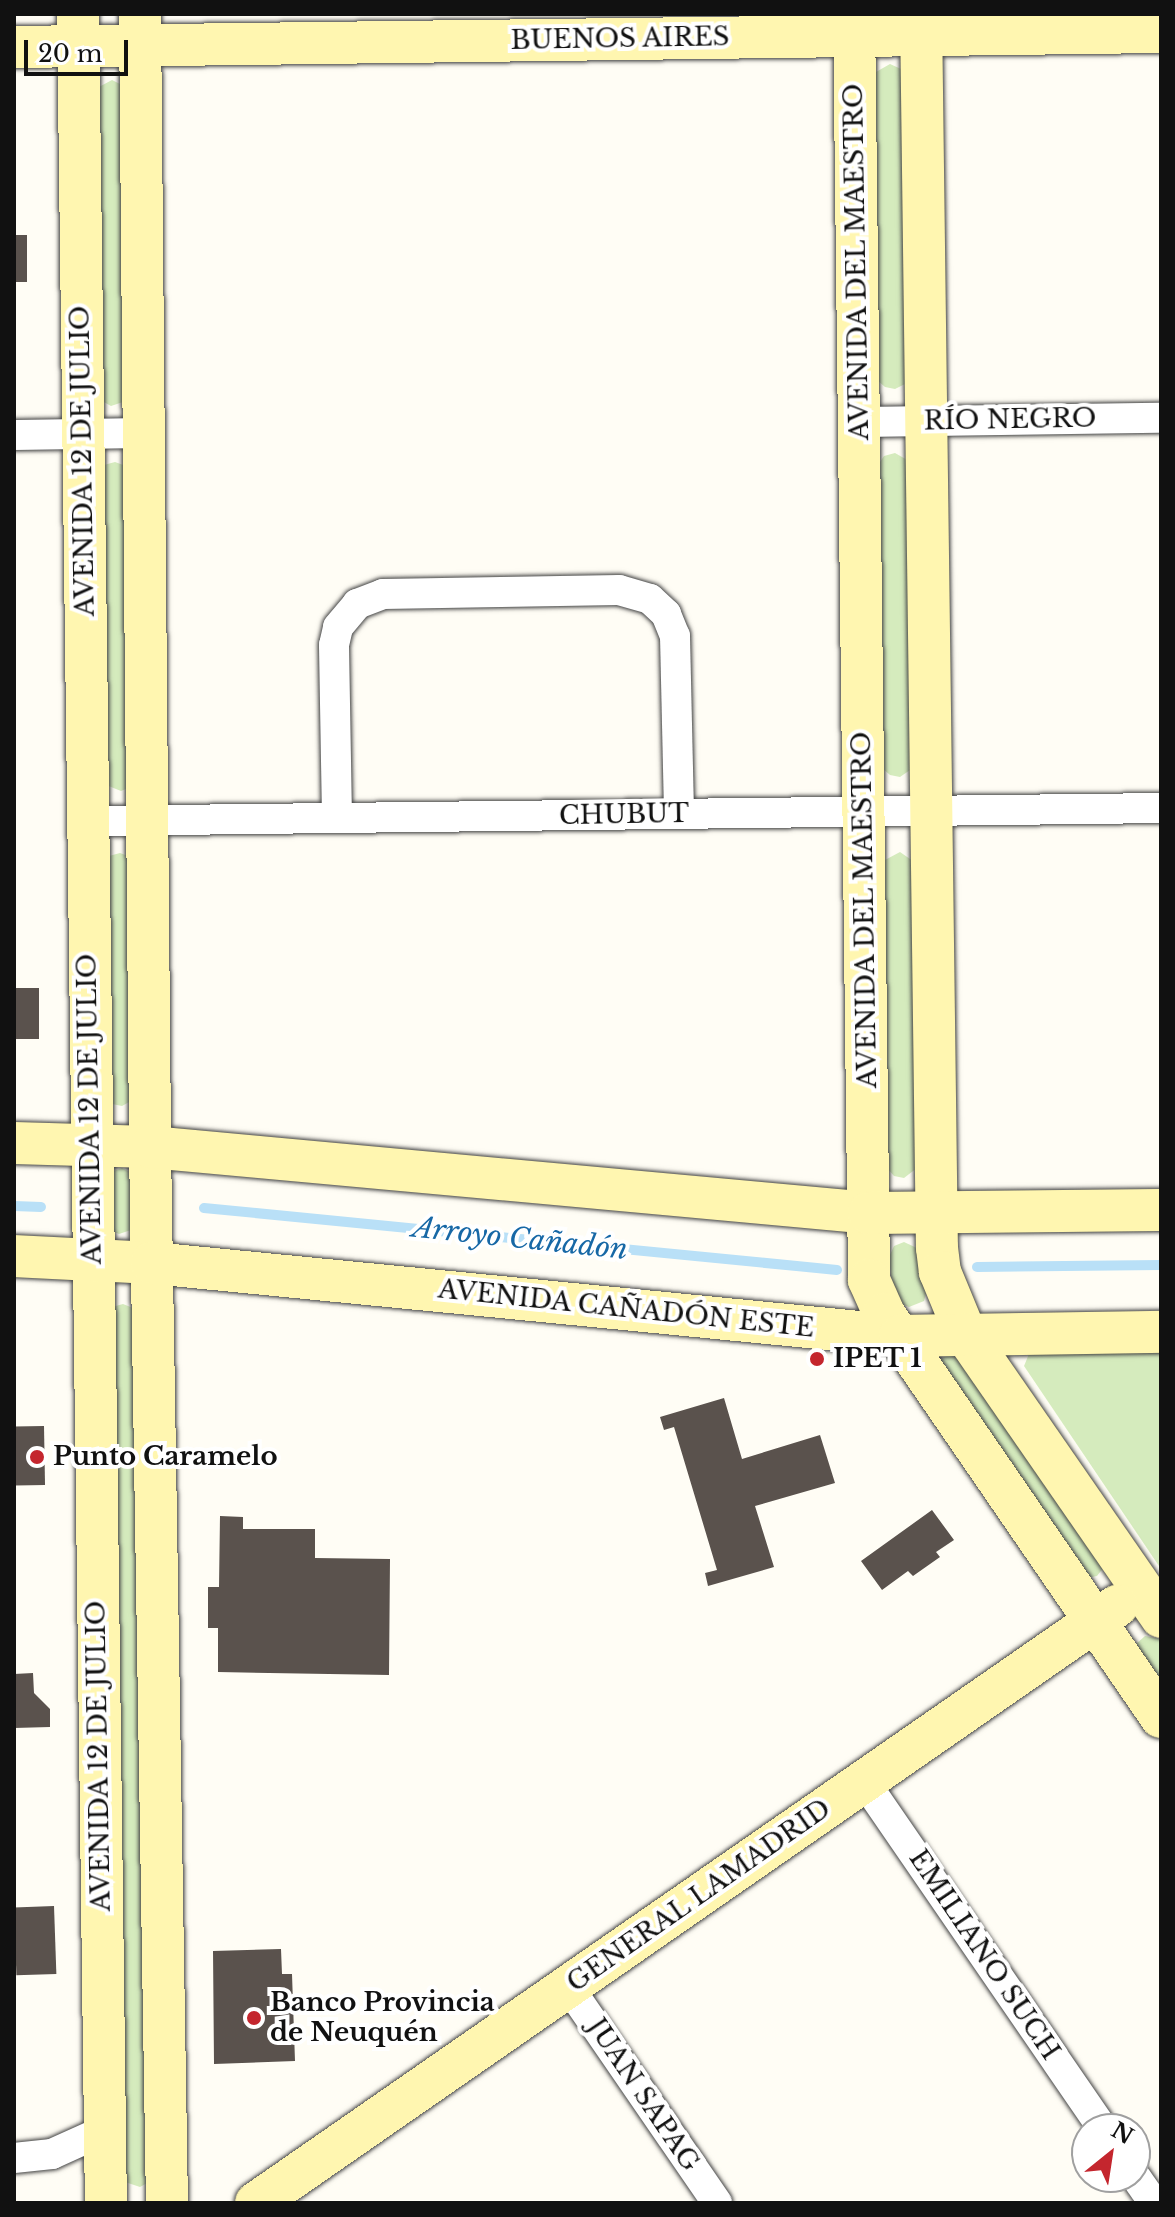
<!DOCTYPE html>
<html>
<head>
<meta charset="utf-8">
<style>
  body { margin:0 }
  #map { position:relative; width:1175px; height:2217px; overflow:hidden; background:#fffdf5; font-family:"Libre Baskerville",serif }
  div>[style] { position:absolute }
  .green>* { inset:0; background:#d5ebbd }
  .stream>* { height:10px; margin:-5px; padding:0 5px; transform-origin:5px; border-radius:5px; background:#b9e0f7 }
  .building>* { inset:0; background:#5a524d; transform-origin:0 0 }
  .roads { filter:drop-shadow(0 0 2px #444) drop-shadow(0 0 2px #444) }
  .street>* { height:30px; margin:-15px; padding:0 15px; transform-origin:15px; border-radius:15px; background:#fff }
  .secondary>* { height:42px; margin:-21px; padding:0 21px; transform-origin:21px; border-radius:21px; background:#fff6b0 }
  .dots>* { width:22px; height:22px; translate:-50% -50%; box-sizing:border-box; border:4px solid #fff; border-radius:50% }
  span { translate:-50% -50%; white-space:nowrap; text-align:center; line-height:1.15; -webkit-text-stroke:8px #fff; paint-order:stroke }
  .street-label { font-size:26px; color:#111 }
  .poi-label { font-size:26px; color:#111; font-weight:700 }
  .left { translate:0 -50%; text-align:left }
  .water-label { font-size:28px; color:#1768a6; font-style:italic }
  .frame { position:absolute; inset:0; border:16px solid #111; pointer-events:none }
  .north { position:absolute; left:1071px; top:2113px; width:80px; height:80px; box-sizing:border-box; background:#fff; border:2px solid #a0a0a0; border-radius:50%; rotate:30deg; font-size:22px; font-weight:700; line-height:32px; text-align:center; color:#111 }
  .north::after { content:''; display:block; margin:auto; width:28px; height:36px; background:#c4262e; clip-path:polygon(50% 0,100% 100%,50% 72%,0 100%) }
  .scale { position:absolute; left:24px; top:40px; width:104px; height:36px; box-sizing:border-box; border:4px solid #111; border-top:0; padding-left:10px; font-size:24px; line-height:28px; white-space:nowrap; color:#111; -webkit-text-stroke:6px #fff; paint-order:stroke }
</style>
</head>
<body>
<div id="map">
  <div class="green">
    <i style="clip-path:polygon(890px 64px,901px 69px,905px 384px,895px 389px,885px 387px,877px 380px,876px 72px)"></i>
    <i style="clip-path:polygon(112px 80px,122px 85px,126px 401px,111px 406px,102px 401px,97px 88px)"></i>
    <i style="clip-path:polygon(895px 453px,909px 461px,913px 768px,900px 777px,890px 775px,882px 768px,878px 465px,884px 456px)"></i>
    <i style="clip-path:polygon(115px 462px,126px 466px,126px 789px,121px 791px,106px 785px,104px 465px)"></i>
    <i style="clip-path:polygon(900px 852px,913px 861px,917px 1168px,904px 1178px,894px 1176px,887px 1168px,885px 860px)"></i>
    <i style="clip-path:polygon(120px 853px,131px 857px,131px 1101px,122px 1106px,112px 1104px,109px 856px)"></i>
    <i style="clip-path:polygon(122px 1168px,132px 1173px,134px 1229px,119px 1234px,114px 1232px,111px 1172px)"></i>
    <i style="clip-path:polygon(904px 1242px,919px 1249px,927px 1290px,924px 1301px,909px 1307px,899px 1303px,893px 1294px,889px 1257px,894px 1246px)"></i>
    <i style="clip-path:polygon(123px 1304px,133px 1308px,149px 2182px,140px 2187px,125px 2182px,112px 1307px)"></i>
    <i style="clip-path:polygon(1161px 1346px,1161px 1569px,1024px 1366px,1029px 1354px)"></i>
    <i style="clip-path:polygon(953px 1352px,1104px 1567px,1097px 1576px,1087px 1578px,939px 1360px)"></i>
    <i style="clip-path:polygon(1145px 1636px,1161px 1639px,1161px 1696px,1136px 1644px)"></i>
  </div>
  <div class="stream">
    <i style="left:14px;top:1206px;width:27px;rotate:2deg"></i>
    <i style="left:204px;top:1208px;width:636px;rotate:5.59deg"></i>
    <i style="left:977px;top:1267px;width:184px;rotate:-0.6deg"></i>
  </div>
  <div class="building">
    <i style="left:14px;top:235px;width:13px;height:47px"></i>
    <i style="left:14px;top:988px;width:25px;height:51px"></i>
    <i style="clip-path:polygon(724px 1398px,742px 1459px,820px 1435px,835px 1483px,755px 1506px,774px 1567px,708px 1586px,705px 1573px,717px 1570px,674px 1427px,664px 1430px,660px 1417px)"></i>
    <i style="left:44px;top:1426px;width:59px;height:30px;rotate:89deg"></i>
    <i style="clip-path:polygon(932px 1510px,954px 1540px,936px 1552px,940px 1557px,913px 1576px,908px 1571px,882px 1590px,861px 1561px)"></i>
    <i style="clip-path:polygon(220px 1516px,243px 1517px,243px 1529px,315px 1529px,315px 1558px,390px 1559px,389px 1675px,218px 1672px,218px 1628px,208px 1628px,208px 1587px,219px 1587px)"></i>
    <i style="clip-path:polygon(33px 1673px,34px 1693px,50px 1709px,50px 1727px,14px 1728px,14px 1674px)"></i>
    <i style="left:54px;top:1906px;width:68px;height:40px;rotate:88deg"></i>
    <i style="clip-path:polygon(281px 1949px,282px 1974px,292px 1974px,295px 2061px,214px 2064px,213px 1951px)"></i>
  </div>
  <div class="roads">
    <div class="street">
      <i style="left:859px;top:422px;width:302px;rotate:-0.8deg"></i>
      <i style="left:14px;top:435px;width:130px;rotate:-0.9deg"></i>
      <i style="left:337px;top:818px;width:173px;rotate:-91deg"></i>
      <i style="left:334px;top:645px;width:18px;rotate:-77deg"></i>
      <i style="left:338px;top:627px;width:30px;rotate:-50deg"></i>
      <i style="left:357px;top:604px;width:28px;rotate:-21deg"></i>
      <i style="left:383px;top:594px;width:236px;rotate:-1deg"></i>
      <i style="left:619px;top:590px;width:32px;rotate:16deg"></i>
      <i style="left:650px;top:599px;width:22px;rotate:43deg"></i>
      <i style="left:666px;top:614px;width:24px;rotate:68deg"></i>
      <i style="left:675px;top:636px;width:178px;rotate:88.7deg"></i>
      <i style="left:86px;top:821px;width:1075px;rotate:-0.69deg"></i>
      <i style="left:864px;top:1781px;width:422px;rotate:55.5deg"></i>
      <i style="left:568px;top:1986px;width:263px;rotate:55.5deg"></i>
      <i style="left:14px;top:2158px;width:38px;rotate:-6deg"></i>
      <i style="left:52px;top:2154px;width:58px;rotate:-24.4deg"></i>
      <i style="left:1135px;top:2176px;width:33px;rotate:55deg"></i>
    </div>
    <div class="secondary">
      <i style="left:78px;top:14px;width:2189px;rotate:89.27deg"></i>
      <i style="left:140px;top:14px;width:1133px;rotate:89.49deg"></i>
      <i style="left:150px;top:1147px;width:1056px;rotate:89.08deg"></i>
      <i style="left:854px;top:14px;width:1266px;rotate:89.32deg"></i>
      <i style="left:869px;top:1280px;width:37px;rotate:66deg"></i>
      <i style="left:884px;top:1314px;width:489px;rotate:55.5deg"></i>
      <i style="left:921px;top:14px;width:1234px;rotate:89.26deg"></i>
      <i style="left:937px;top:1248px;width:24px;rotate:83deg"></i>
      <i style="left:940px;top:1272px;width:68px;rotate:67.6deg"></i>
      <i style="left:966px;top:1335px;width:343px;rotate:55.3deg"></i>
      <i style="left:14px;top:47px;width:1147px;rotate:-0.75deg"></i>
      <i style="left:14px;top:1143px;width:136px;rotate:1.7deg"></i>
      <i style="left:150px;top:1147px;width:722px;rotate:5.24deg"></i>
      <i style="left:869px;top:1213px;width:292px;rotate:-0.6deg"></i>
      <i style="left:14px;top:1256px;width:138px;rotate:2.9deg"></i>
      <i style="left:152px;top:1263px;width:752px;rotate:5.57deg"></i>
      <i style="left:900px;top:1336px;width:261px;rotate:-0.9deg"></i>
      <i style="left:256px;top:2203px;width:1048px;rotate:-34.74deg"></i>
    </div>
  </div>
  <div class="dots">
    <i style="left:817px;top:1359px;background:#c4262e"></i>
    <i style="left:37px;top:1457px;background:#c4262e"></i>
    <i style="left:254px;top:2018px;background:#c4262e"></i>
  </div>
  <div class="street-label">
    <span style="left:620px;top:39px;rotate:-1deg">BUENOS AIRES</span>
    <span style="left:857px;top:262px;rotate:-91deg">AVENIDA DEL MAESTRO</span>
    <span style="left:1010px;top:420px;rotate:-1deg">RÍO NEGRO</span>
    <span style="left:83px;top:461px;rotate:-91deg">AVENIDA 12 DE JULIO</span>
    <span style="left:624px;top:815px;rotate:-1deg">CHUBUT</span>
    <span style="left:865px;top:910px;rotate:-91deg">AVENIDA DEL MAESTRO</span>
    <span style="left:90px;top:1109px;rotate:-91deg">AVENIDA 12 DE JULIO</span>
    <span style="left:626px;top:1309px;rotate:6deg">AVENIDA CAÑADÓN ESTE</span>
    <span style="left:99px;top:1756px;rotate:-91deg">AVENIDA 12 DE JULIO</span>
    <span style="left:699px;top:1896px;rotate:-35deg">GENERAL LAMADRID</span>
    <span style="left:984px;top:1955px;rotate:56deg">EMILIANO SUCH</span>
    <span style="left:643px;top:2095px;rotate:56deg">JUAN SAPAG</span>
  </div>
  <div class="poi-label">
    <span class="left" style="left:833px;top:1359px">IPET 1</span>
    <span class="left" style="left:53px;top:1457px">Punto Caramelo</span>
    <span class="left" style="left:270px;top:2018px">Banco Provincia<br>de Neuquén</span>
  </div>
  <div class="water-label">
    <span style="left:520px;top:1239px;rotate:6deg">Arroyo Cañadón</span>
  </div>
  <div class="frame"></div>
  <div class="north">N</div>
  <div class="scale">20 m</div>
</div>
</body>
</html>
